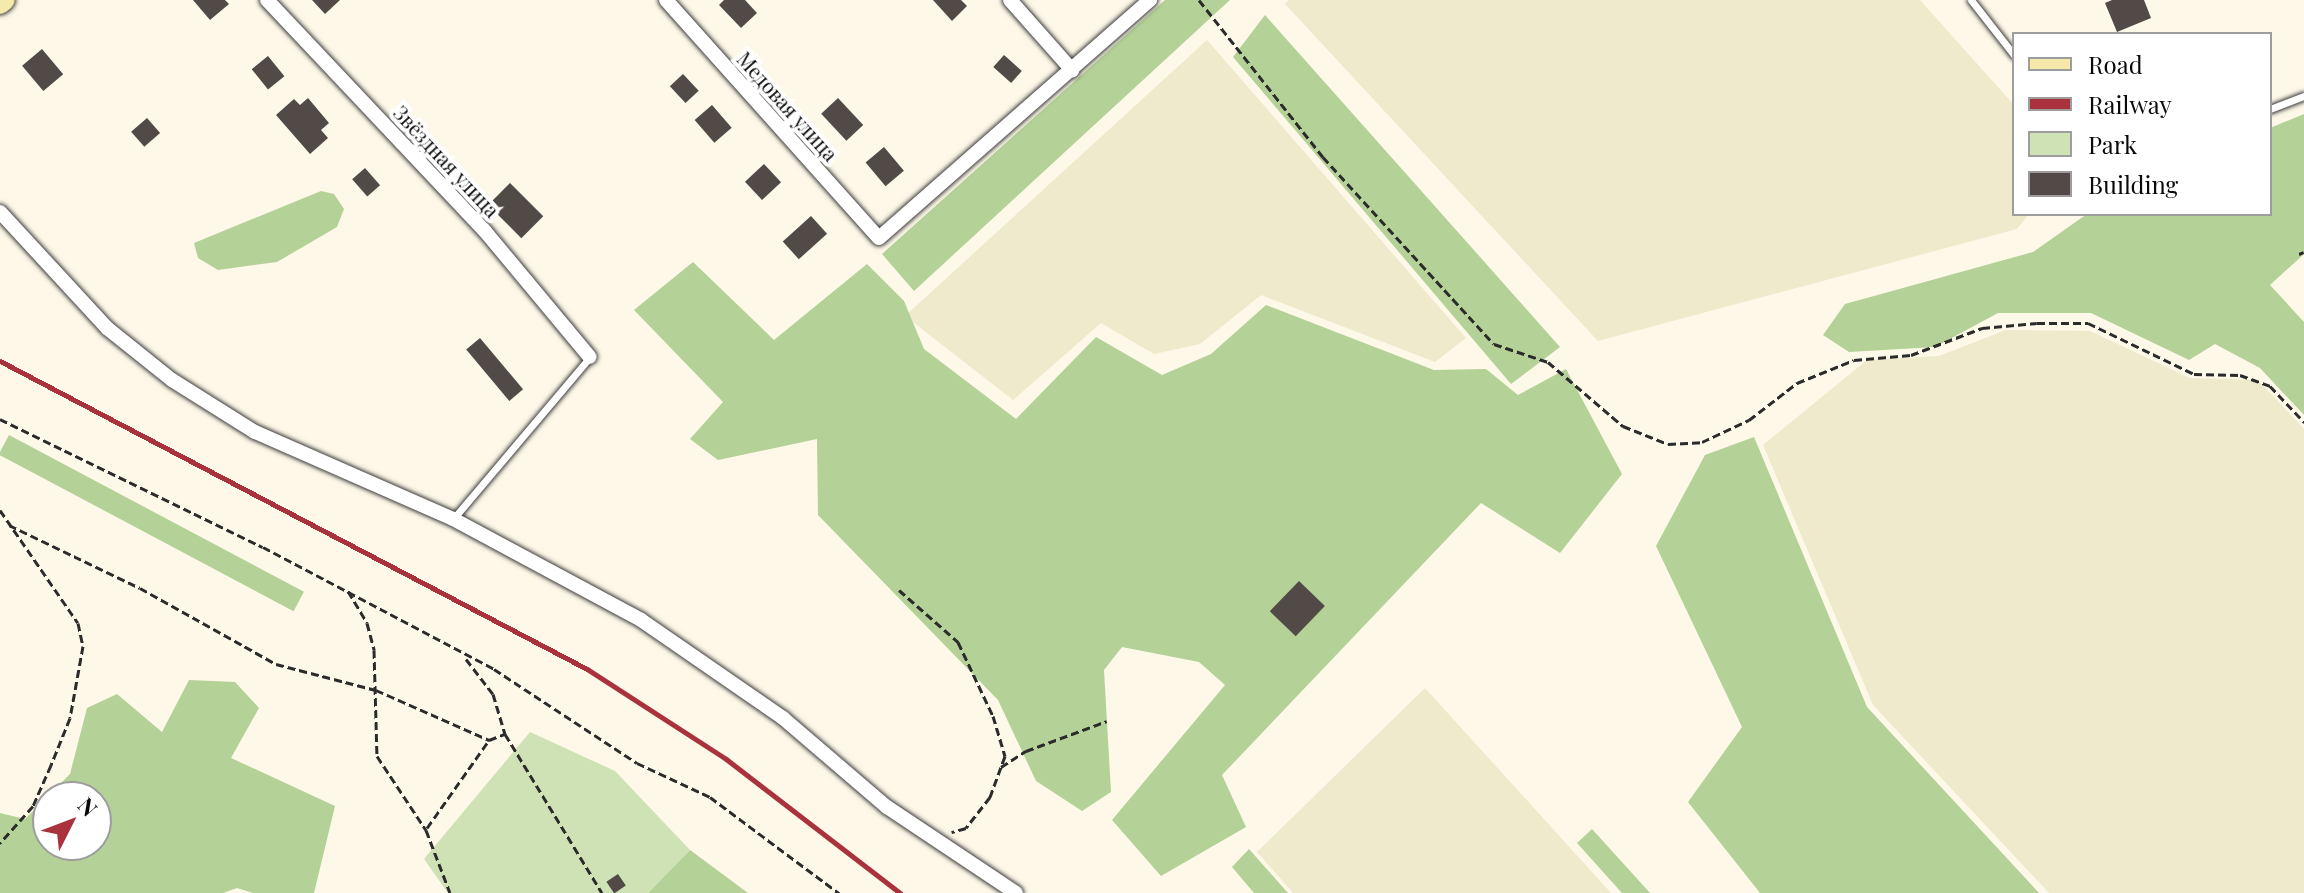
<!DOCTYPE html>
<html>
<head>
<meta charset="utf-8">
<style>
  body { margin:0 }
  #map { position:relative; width:2304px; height:893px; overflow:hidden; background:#fdf8e8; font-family:"Playfair Display",serif }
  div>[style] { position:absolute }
  .farmland>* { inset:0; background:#efeacc }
  .green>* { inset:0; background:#cfe2b6 }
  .forest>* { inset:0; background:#b4d197; transform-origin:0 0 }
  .building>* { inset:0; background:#514a47; transform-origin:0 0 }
  .path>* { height:3px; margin-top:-1.5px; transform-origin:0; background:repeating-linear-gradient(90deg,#2b2b2b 0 8px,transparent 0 12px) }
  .roads { filter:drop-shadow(0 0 2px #3c3c3c) drop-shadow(0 0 2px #3c3c3c) }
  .lane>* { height:7px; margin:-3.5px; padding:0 3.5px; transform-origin:3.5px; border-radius:3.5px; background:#fff }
  .street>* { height:14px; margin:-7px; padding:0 7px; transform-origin:7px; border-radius:7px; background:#fff }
  .secondary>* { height:20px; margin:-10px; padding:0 10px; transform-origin:10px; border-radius:10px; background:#f6eaaa }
  .rail>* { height:5px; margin:-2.5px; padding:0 2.5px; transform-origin:2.5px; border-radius:2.5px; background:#a9323d }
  span { translate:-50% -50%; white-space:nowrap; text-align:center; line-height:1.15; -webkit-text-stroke:8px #fff; paint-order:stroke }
  .street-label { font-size:20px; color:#090909 }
  .legend { position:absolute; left:2012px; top:32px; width:260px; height:184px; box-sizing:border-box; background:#fff; border:2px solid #9d9d9d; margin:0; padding:10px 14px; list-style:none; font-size:24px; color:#090909 }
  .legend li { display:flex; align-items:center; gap:16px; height:40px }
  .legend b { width:40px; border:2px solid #9d9d9d }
  .north { position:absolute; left:32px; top:781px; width:80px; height:80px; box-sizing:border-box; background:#fff; border:2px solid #9d9d9d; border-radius:50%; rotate:48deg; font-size:22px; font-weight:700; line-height:32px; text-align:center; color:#090909 }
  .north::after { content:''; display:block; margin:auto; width:28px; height:36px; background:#a9323d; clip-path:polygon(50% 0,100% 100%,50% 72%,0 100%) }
</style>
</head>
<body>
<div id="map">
  <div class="farmland">
    <i style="clip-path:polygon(1289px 0,1920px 0,2014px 105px,2014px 214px,2029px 214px,2017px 229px,1598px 341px,1285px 4px)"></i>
    <i style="clip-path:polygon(1207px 40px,1466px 338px,1435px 362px,1261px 295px,1200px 344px,1154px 354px,1101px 323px,1013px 400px,905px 316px)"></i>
    <i style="clip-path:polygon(2006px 330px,2090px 331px,2190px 378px,2258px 380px,2304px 429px,2304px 893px,2049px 893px,1873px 705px,1763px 445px,1867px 360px,1939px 356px)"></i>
    <i style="clip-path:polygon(1425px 688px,1611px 893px,1293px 893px,1257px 852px)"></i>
  </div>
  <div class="green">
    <i style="clip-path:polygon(530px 732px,615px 771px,690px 850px,648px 893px,448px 893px,424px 859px)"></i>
  </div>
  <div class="forest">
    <i style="clip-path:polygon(1165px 0,1230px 0,914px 291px,882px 254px)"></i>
    <i style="clip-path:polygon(1265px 15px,1560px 347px,1511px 384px,1233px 57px)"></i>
    <i style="clip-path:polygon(2304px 114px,2304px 254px,2270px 285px,2304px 322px,2304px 415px,2260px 368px,2215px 344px,2189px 360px,2091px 313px,1998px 313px,1935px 347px,1849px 352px,1823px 335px,1845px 304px,2033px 252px,2087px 214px,2270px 214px,2270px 128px)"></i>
    <i style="clip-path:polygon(321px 191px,334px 194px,344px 209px,337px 227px,277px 262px,218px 270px,198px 258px,194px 243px)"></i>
    <i style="clip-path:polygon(693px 262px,774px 340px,867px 264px,904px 301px,924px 349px,1016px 419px,1096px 337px,1162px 375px,1211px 354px,1266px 305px,1434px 370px,1486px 369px,1518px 395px,1566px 369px,1622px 474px,1560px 553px,1481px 503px,1222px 775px,1246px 827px,1161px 876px,1112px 820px,1225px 685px,1199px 662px,1122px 647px,1104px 670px,1111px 792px,1082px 811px,1036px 781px,998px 700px,818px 515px,817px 439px,718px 460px,690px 439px,723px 402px,634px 310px)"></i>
    <i style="left:9px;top:435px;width:334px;height:22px;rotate:28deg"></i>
    <i style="clip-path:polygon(1754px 437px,1867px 707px,2039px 893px,1760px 893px,1688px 802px,1742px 727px,1656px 546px,1705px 455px)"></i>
    <i style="clip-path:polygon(evenodd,189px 680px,235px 682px,259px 708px,231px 758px,335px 806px,314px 893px,253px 893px,237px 888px,223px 893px,0 893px,0 813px,25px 819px,70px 774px,87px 708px,117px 694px,162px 732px,189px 680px,48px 797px,96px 797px,96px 845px,48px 845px,48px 797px)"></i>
    <i style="clip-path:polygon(1592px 829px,1650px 893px,1622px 893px,1577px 843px)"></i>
    <i style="clip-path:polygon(1249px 849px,1288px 893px,1254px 893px,1232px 867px)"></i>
    <i style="clip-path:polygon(690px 850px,748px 893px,749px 893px,648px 893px)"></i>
  </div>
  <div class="building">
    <i style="clip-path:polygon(193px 0,225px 0,229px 4px,210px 20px)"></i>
    <i style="clip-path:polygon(312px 0,340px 0,325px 14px)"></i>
    <i style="clip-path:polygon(724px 0,745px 0,757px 13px,741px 28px,719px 5px)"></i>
    <i style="clip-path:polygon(933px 0,961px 0,967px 6px,952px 21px)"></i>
    <i style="clip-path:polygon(2112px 0,2144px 0,2151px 18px,2117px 32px,2105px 3px)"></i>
    <i style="left:42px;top:49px;width:33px;height:26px;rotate:50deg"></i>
    <i style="left:1004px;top:55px;width:24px;height:16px;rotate:42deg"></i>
    <i style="left:268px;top:56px;width:26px;height:21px;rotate:51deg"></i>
    <i style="left:683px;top:74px;width:23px;height:18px;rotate:47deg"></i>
    <i style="clip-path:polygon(308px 98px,329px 123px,321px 130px,328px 138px,310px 154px,276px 115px,294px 99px,300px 105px)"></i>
    <i style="left:838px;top:98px;width:37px;height:23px;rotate:47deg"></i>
    <i style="left:712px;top:105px;width:30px;height:23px;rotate:49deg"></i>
    <i style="left:147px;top:118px;width:20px;height:21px;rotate:49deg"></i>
    <i style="left:884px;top:147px;width:31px;height:24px;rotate:50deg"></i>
    <i style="left:764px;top:164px;width:25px;height:26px;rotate:47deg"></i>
    <i style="left:365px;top:168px;width:23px;height:17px;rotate:49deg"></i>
    <i style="left:510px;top:183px;width:47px;height:31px;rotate:45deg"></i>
    <i style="left:811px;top:216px;width:24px;height:38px;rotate:48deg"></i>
    <i style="left:480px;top:338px;width:67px;height:18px;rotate:50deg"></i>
    <i style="left:1299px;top:581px;width:36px;height:42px;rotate:44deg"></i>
    <i style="left:618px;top:874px;width:14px;height:14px;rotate:56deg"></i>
  </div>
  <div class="path">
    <i style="left:1199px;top:0;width:200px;rotate:51.7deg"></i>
    <i style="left:1323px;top:157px;width:253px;rotate:47.6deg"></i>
    <i style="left:1494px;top:344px;width:57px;rotate:18.4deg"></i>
    <i style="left:1548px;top:362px;width:99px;rotate:40.5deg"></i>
    <i style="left:1623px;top:426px;width:48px;rotate:21.8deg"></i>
    <i style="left:1668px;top:444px;width:34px;rotate:-3deg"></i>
    <i style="left:1702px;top:442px;width:52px;rotate:-25.1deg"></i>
    <i style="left:1749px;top:420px;width:61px;rotate:-37.6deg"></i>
    <i style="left:1797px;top:383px;width:61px;rotate:-22deg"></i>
    <i style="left:1854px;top:360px;width:57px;rotate:-5deg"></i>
    <i style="left:1911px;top:355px;width:76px;rotate:-20.8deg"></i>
    <i style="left:1982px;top:328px;width:55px;rotate:-5.2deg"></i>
    <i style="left:2037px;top:323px;width:51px"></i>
    <i style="left:2088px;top:323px;width:118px;rotate:25.7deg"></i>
    <i style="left:2194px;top:374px;width:46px;rotate:1.2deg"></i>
    <i style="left:2240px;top:375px;width:32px;rotate:20deg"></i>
    <i style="left:2270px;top:386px;width:50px;rotate:46.6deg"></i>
    <i style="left:2299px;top:254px;width:5px;rotate:-22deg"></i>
    <i style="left:0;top:419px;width:292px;rotate:26deg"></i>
    <i style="left:263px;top:547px;width:261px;rotate:27.8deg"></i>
    <i style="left:494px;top:669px;width:171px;rotate:33.3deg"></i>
    <i style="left:637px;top:763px;width:81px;rotate:25deg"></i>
    <i style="left:710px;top:797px;width:161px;rotate:36.7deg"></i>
    <i style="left:0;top:510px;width:137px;rotate:55.4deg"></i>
    <i style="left:78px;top:623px;width:24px;rotate:78deg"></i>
    <i style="left:83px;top:646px;width:73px;rotate:100.2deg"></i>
    <i style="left:70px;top:718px;width:51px;rotate:112deg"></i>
    <i style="left:51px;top:765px;width:45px;rotate:113.7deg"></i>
    <i style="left:33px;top:806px;width:50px;rotate:131.7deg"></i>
    <i style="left:9px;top:525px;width:145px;rotate:25.7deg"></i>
    <i style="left:140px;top:588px;width:156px;rotate:29.2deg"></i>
    <i style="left:276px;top:664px;width:103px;rotate:14.6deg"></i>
    <i style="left:376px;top:690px;width:124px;rotate:23.9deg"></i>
    <i style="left:899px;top:590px;width:79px;rotate:41.4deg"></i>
    <i style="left:958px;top:642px;width:82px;rotate:64.7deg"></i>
    <i style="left:993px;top:716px;width:42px;rotate:73.3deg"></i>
    <i style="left:1005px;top:756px;width:44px;rotate:110.1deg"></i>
    <i style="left:990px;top:797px;width:39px;rotate:128deg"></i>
    <i style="left:966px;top:828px;width:15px;rotate:164deg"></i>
    <i style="left:348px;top:591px;width:37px;rotate:59deg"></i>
    <i style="left:367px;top:623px;width:28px;rotate:75deg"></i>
    <i style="left:374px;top:650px;width:106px;rotate:88.4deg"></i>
    <i style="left:377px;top:756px;width:89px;rotate:56.5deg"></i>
    <i style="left:426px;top:830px;width:67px;rotate:69.1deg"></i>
    <i style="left:466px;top:659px;width:44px;rotate:52.4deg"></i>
    <i style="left:493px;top:694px;width:42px;rotate:73.3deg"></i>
    <i style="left:505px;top:734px;width:186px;rotate:58.6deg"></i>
    <i style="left:1001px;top:767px;width:30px;rotate:-33deg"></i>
    <i style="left:1026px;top:751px;width:86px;rotate:-20.3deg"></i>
    <i style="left:427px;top:828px;width:108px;rotate:-54.8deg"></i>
    <i style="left:489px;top:740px;width:17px;rotate:-21deg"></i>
  </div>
  <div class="roads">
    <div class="lane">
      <i style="left:1971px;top:0;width:70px;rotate:52deg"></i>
      <i style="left:2270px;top:109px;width:36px;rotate:-21deg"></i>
      <i style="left:453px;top:519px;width:212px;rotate:-49.8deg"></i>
    </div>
    <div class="street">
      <i style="left:267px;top:0;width:316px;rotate:46.7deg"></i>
      <i style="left:484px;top:230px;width:165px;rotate:50.2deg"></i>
      <i style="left:666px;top:0;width:319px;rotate:48.2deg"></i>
      <i style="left:879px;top:238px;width:361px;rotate:-41.3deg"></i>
      <i style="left:1010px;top:0;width:94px;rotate:48.5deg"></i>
      <i style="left:0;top:212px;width:158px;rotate:47.3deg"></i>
      <i style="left:107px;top:328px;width:83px;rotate:38.7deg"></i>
      <i style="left:172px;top:380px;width:98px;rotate:32.1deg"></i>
      <i style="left:255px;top:432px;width:216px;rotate:23.7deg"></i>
      <i style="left:453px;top:519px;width:213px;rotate:28.2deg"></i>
      <i style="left:641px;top:620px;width:173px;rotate:34.6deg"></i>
      <i style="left:783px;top:718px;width:137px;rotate:40.6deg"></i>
      <i style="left:887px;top:807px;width:155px;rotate:33.7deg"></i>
    </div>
    <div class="secondary">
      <i style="left:0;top:4px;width:6px;rotate:-39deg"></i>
    </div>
  </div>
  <div class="rail">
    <i style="left:0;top:361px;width:663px;rotate:27.69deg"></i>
    <i style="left:587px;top:669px;width:166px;rotate:32.9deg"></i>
    <i style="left:726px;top:759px;width:220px;rotate:37.6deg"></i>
  </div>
  <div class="street-label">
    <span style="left:788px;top:106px;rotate:48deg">Медовая улица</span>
    <span style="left:447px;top:161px;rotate:47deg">Звёздная улица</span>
  </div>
  <ul class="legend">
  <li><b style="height:10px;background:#f6eaaa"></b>Road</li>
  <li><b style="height:10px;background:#a9323d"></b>Railway</li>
  <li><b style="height:22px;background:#cfe2b6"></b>Park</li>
  <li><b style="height:22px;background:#514a47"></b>Building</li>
  </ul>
  <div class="north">N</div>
</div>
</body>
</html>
